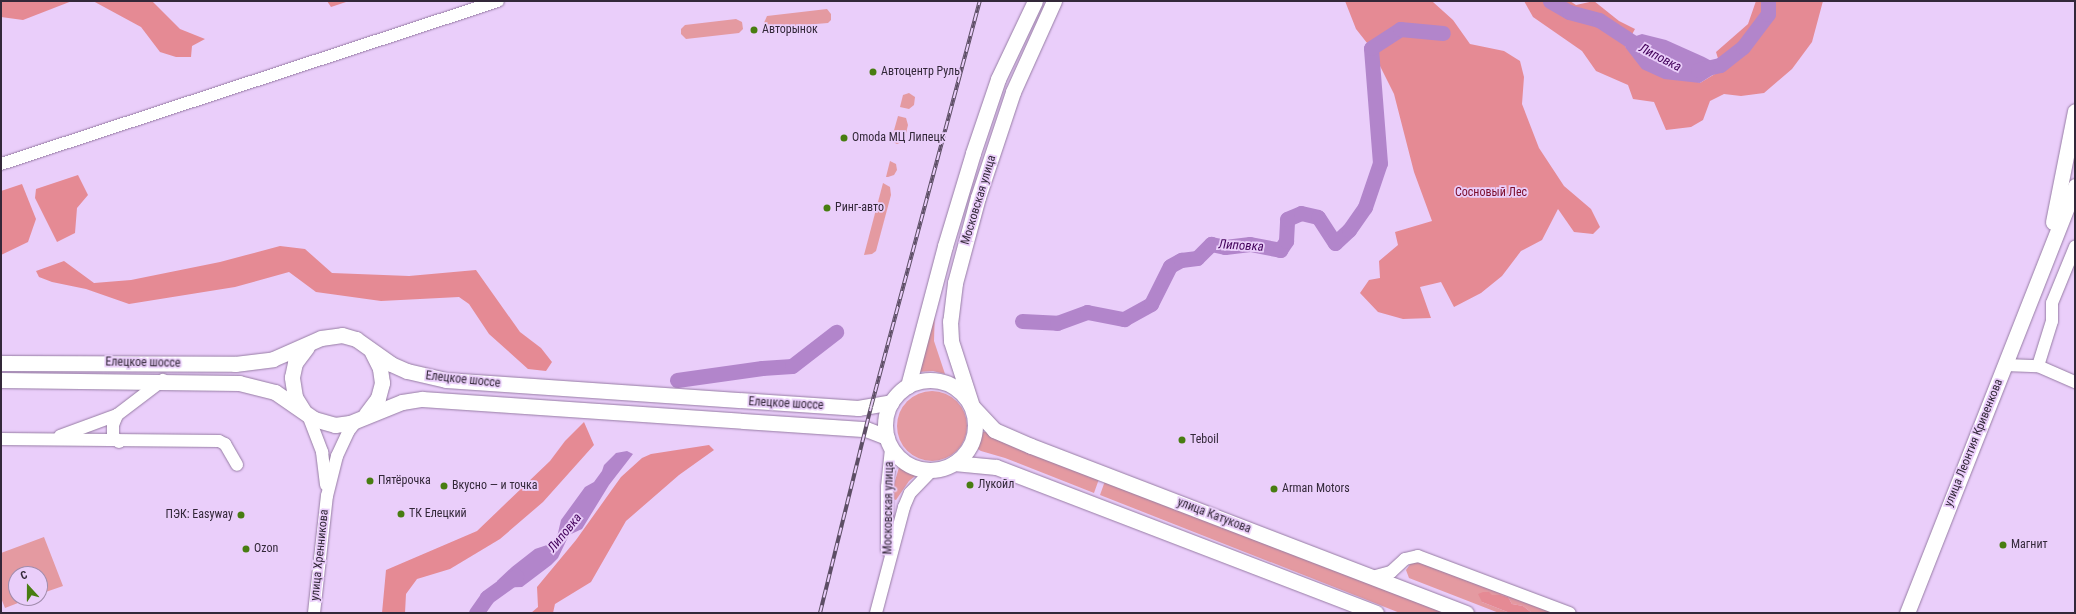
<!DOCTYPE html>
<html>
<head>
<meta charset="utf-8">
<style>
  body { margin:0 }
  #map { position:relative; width:2076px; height:614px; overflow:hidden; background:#eacefa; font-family:"Roboto Condensed",sans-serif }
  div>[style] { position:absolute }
  .green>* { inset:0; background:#e49aa1 }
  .round { border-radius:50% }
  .forest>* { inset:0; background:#e58a94 }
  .water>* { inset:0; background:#b285cb }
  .river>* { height:15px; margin:-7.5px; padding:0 7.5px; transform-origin:7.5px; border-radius:7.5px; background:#b285cb }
  .roads { filter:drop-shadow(0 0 1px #967ca4) drop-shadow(0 0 1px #967ca4) }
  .minor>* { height:12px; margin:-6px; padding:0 6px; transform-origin:6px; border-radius:6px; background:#fff }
  .major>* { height:15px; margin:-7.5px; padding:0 7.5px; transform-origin:7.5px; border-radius:7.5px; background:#fff }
  .major>.ring { margin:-7.5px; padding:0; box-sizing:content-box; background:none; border:15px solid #fff; border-radius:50% }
  .rail>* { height:4px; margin-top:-2px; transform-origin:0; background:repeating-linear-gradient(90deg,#eacefa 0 8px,#5d4e65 0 16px); box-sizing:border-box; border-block:1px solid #5d4e65 }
  .dots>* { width:11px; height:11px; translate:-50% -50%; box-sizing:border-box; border:2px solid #eacefa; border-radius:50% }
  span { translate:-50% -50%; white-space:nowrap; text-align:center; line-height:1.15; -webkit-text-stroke:3.5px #eacefa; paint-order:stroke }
  .poi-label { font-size:12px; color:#332839 }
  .left { translate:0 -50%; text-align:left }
  .right { translate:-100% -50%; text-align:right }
  .park-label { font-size:12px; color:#7b0c2b }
  .street-label { font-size:12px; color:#332839 }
  .water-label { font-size:13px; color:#42015a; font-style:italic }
  .frame { position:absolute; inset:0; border:2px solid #332839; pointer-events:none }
  .north { position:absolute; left:8px; top:566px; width:40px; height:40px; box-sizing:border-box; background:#eacefa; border:1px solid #a18cad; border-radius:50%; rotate:339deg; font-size:11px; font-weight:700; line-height:16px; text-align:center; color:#332839 }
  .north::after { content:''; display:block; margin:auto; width:14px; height:18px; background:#487d11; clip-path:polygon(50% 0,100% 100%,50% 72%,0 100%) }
</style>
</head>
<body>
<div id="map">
  <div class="green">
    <i style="clip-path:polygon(827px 9px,831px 14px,831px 20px,828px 23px,767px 28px,763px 25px,767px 16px)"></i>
    <i style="clip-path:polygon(736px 19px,742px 22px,743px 29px,739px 33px,686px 39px,681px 34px,681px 29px,685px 25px)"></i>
    <i style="clip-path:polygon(909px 93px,915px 97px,914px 105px,909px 109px,900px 107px,903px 95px)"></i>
    <i style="clip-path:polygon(898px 116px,906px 118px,908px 125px,904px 141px,897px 144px,891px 141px)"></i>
    <i style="clip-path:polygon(890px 161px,896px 164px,897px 170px,894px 175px,888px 177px,886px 177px)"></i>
    <i style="clip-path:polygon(883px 183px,890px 187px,891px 195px,876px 251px,872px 254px,864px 255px)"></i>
    <i style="clip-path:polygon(935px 307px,934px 341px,945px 374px,933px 371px,918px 372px)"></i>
    <i class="round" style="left:897px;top:391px;width:70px;height:70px"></i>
    <i style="clip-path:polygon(983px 432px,987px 432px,1099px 479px,1094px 493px,1005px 458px,981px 451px,976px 448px)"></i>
    <i style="clip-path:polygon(900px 464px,919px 473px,909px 481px,896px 500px,893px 499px,892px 491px)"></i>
    <i style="clip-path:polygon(1105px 481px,1445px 613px,1400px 613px,1100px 495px)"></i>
    <i style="clip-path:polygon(44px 537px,63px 586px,40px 594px,40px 574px,16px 574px,16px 598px,31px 598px,5px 608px,1px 598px,1px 553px)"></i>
    <i style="clip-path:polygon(1414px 559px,1558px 613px,1532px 613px,1523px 606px,1512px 604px,1508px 597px,1501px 595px,1492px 595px,1482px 602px,1510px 613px,1499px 613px,1409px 578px,1406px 570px)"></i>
  </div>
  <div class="forest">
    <i style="clip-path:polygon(1px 1px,72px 1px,23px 20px,1px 17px)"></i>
    <i style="clip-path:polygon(93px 1px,152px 1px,180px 29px,205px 39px,192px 46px,191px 57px,176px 57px,160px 52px,141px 27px)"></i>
    <i style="clip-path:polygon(327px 1px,349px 1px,331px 7px)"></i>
    <i style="clip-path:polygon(1345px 1px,1433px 2px,1453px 20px,1470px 44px,1504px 51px,1520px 61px,1524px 77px,1522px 104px,1539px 148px,1564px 186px,1591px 209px,1600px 227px,1593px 234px,1574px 232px,1558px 209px,1542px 240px,1521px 251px,1502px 276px,1481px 293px,1454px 307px,1441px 282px,1420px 287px,1431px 318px,1403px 319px,1378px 312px,1360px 293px,1369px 280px,1380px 278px,1379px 261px,1398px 245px,1395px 232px,1432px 221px,1414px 172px,1394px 94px,1371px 48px,1356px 29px)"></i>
    <i style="clip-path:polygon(1524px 1px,1570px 1px,1576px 5px,1594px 1px,1619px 21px,1635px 29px,1625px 47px,1700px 83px,1728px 66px,1720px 65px,1716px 52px,1748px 24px,1756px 1px,1823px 1px,1812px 42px,1792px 69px,1764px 93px,1741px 96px,1724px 94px,1710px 101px,1703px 120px,1691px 127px,1666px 130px,1654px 102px,1633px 99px,1628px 85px,1596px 71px,1582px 51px,1533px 17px)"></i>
    <i style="clip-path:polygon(78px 175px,88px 195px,77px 208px,75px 233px,57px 242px,35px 198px,36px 189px)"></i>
    <i style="clip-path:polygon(22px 184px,36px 219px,28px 242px,1px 255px,1px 191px)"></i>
    <i style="clip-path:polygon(280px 246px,305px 249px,332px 273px,409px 276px,476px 270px,520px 332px,541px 348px,552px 362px,546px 371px,528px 369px,489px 334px,469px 304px,459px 297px,381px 301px,316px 292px,289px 272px,235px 287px,129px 304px,86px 289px,52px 282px,39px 277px,36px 271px,64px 261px,94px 283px,131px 280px,220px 262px)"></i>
    <i style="clip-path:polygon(584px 422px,594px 445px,543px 502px,500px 539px,450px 569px,417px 579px,406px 594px,405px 613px,382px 613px,386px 570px,477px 531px,550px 461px,565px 441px)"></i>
    <i style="clip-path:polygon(709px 445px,714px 450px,679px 475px,626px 521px,591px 582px,555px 604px,553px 613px,531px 613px,538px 607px,537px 587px,576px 540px,621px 477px,642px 458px,651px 454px)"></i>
    <i style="clip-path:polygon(1483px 592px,1489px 592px,1492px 595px,1501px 595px,1508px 597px,1512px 604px,1523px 606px,1532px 613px,1542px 613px,1510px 613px,1482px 602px,1478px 594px)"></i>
  </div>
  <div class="water">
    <i style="clip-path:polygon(1642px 34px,1666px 40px,1704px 57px,1719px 65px,1719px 71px,1700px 83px,1664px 79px,1642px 69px,1625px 47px,1630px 38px)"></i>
    <i style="clip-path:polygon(627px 451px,633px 454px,609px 485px,582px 529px,569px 535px,558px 558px,551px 565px,522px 587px,498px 588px,497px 581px,512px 567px,535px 549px,550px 544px,557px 537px,561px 520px,585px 487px,594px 482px,602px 471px,604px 465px,616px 453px)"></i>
  </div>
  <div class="river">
    <i style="left:1550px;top:1px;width:22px;rotate:30deg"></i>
    <i style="left:1569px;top:12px;width:31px;rotate:15deg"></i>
    <i style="left:1599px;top:20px;width:56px;rotate:33.4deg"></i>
    <i style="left:1698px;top:70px;width:23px;rotate:-13deg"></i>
    <i style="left:1720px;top:65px;width:29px;rotate:-38deg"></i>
    <i style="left:1743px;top:47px;width:41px;rotate:-52.9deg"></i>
    <i style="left:1768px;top:14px;width:13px;rotate:-90deg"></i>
    <i style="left:1022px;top:321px;width:35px;rotate:3deg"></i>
    <i style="left:1057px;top:323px;width:32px;rotate:-20deg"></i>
    <i style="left:1087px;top:312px;width:38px;rotate:11deg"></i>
    <i style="left:1124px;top:319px;width:31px;rotate:-29deg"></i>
    <i style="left:1151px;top:304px;width:42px;rotate:-63.4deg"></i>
    <i style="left:1170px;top:266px;width:13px;rotate:-29deg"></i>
    <i style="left:1181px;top:260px;width:16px;rotate:-7deg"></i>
    <i style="left:1197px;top:258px;width:20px;rotate:-45deg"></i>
    <i style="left:1211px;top:244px;width:14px;rotate:12deg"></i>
    <i style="left:1225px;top:247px;width:25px;rotate:-7deg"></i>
    <i style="left:1250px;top:244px;width:31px;rotate:11deg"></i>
    <i style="left:1280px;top:250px;width:11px;rotate:-56deg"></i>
    <i style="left:1286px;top:241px;width:22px;rotate:-87deg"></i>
    <i style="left:1287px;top:219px;width:15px;rotate:-23deg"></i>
    <i style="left:1301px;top:213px;width:17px;rotate:13deg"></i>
    <i style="left:1318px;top:217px;width:31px;rotate:57deg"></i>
    <i style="left:1335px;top:243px;width:19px;rotate:-43deg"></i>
    <i style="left:1349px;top:230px;width:28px;rotate:-55deg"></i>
    <i style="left:1365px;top:207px;width:46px;rotate:-71.2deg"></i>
    <i style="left:1380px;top:163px;width:115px;rotate:-94.5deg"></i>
    <i style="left:1371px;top:48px;width:35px;rotate:-33deg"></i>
    <i style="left:1400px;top:29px;width:43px;rotate:5.3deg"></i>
    <i style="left:677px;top:380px;width:86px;rotate:-8deg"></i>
    <i style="left:762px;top:368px;width:30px;rotate:-4deg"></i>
    <i style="left:792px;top:366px;width:56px;rotate:-37.7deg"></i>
    <i style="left:476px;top:613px;width:19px;rotate:-55deg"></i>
    <i style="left:487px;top:597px;width:36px;rotate:-36deg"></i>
  </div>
  <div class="roads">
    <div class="minor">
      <i style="left:1px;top:164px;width:523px;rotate:-18.16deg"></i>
      <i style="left:2005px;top:365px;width:33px;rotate:2deg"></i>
      <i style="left:2038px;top:366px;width:40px;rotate:23.4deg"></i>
      <i style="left:2038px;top:366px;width:47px;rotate:-72.7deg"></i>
      <i style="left:2052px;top:321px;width:18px;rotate:-90deg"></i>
      <i style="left:2052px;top:303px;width:61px;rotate:-67.7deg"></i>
      <i style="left:308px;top:415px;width:40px;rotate:69deg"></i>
      <i style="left:322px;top:452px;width:33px;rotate:83deg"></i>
      <i style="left:60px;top:436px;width:61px;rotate:-20.2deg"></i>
      <i style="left:1px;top:439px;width:218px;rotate:0.5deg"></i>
      <i style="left:219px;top:441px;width:7px;rotate:27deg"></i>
      <i style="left:225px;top:444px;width:24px;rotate:60deg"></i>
      <i style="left:119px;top:442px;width:8px;rotate:-135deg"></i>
      <i style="left:113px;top:436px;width:11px;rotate:-90deg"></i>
      <i style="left:113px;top:425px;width:11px;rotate:-68deg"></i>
      <i style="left:117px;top:415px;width:58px;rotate:-37.3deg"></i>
      <i style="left:887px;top:550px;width:63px;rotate:-90deg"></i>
      <i style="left:887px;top:487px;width:38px;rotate:-84deg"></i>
      <i style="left:1372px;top:577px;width:20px;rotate:-15deg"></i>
      <i style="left:1391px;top:572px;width:19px;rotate:-43deg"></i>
      <i style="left:1405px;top:559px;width:13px;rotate:-13deg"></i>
      <i style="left:1418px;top:556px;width:162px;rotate:20.6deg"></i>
      <i style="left:314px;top:613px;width:118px;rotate:-83.7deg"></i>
      <i style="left:327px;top:496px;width:41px;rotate:-76deg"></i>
      <i style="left:337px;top:456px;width:26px;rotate:-65deg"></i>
      <i style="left:348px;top:432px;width:15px;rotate:-53deg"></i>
      <i style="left:876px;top:613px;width:110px;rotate:-75.2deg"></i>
      <i style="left:904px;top:507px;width:15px;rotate:-67deg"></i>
      <i style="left:910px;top:493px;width:32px;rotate:-46deg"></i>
    </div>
    <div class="major">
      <i style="left:1054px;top:1px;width:100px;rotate:114.3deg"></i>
      <i style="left:1013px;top:92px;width:111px;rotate:108.4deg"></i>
      <i style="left:978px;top:197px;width:89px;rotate:105deg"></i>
      <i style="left:955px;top:283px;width:38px;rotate:97deg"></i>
      <i style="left:950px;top:321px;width:20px;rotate:87deg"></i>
      <i style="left:951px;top:341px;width:68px;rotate:72.1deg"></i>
      <i style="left:972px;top:406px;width:33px;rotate:47deg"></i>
      <i style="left:994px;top:430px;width:40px;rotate:23.4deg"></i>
      <i style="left:1031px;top:446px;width:466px;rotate:21deg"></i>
      <i style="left:2053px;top:222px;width:113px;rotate:-78.8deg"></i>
      <i style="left:1px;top:363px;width:234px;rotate:0.2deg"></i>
      <i style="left:235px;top:364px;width:38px;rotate:-7deg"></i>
      <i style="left:273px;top:359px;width:52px;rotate:-23.6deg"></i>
      <i style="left:321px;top:338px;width:21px;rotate:-8deg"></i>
      <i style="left:342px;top:335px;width:15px;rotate:16deg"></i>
      <i style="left:356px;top:339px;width:43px;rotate:35.5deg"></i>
      <i style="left:391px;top:364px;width:17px;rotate:24deg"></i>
      <i style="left:407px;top:371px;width:40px;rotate:13deg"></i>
      <i style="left:446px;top:380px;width:413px;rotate:3.9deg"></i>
      <i style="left:858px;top:408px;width:34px;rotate:-10deg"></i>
      <i class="ring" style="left:885px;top:380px;width:75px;height:75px"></i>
      <i style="left:1px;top:380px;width:238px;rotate:0.7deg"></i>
      <i style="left:239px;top:383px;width:37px;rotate:14deg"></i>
      <i style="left:275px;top:392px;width:47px;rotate:34.7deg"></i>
      <i style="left:314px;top:419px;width:22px;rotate:16deg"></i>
      <i style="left:335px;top:425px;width:15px;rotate:-8deg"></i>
      <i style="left:350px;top:423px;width:56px;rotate:-22deg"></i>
      <i style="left:402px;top:402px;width:20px;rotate:-9deg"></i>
      <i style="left:422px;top:399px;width:445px;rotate:3.9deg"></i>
      <i style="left:866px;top:429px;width:22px;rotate:21deg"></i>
      <i style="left:908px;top:386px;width:145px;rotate:-75.2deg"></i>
      <i style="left:945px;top:246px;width:97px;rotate:-73.2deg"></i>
      <i style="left:973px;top:153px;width:78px;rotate:-71.3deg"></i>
      <i style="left:998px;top:79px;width:86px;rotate:-64.6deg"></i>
      <i style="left:303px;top:410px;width:15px;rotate:-122deg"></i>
      <i style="left:295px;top:397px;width:20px;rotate:-99deg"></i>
      <i style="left:292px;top:377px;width:14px;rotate:-78deg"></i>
      <i style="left:295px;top:363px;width:20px;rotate:-53deg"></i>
      <i style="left:366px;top:414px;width:20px;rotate:-53deg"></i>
      <i style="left:378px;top:398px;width:16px;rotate:-75deg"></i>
      <i style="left:382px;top:383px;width:15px;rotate:-98deg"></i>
      <i style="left:380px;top:368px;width:18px;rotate:-117deg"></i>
      <i style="left:954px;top:463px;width:42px;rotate:5.4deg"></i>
      <i style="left:996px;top:467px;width:407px;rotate:21deg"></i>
      <i style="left:1907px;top:613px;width:459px;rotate:-68.5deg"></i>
    </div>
  </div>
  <div class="rail">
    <i style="left:820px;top:613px;width:212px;rotate:-76.1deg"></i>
    <i style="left:871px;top:407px;width:420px;rotate:-75deg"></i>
  </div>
  <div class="dots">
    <i style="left:754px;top:30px;background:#487d11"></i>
    <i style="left:873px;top:72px;background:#487d11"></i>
    <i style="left:844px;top:138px;background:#487d11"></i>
    <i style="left:827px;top:208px;background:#487d11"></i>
    <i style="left:1182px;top:440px;background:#487d11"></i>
    <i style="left:370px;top:481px;background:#487d11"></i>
    <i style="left:970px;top:485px;background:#487d11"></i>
    <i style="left:444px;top:486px;background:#487d11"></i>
    <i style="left:1274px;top:489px;background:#487d11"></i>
    <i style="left:401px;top:514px;background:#487d11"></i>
    <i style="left:241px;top:515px;background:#487d11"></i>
    <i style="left:2003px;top:545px;background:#487d11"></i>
    <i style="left:246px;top:549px;background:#487d11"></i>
  </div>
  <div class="poi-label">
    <span class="left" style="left:762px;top:30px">Авторынок</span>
    <span class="left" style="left:881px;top:72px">Автоцентр Руль</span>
    <span class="left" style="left:852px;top:138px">Omoda МЦ Липецк</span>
    <span class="left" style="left:835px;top:208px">Ринг-авто</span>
    <span class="left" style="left:1190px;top:440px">Teboil</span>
    <span class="left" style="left:378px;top:481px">Пятёрочка</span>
    <span class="left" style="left:978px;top:485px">Лукойл</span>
    <span class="left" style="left:452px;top:486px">Вкусно — и точка</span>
    <span class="left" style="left:1282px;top:489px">Arman Motors</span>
    <span class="left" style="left:409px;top:514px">ТК Елецкий</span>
    <span class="right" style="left:233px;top:515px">ПЭК: Easyway</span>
    <span class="left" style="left:2011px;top:545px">Магнит</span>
    <span class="left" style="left:254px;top:549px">Ozon</span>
  </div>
  <div class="park-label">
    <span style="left:1491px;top:193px">Сосновый Лес</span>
  </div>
  <div class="street-label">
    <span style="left:979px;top:200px;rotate:-73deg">Московская улица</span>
    <span style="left:143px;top:363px;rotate:1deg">Елецкое шоссе</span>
    <span style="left:463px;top:380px;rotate:6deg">Елецкое шоссе</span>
    <span style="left:786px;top:404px;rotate:3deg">Елецкое шоссе</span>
    <span style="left:1974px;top:443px;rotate:-68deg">улица Леонтия Кривенкова</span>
    <span style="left:889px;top:508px;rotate:-89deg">Московская улица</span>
    <span style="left:1214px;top:516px;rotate:21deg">улица Катукова</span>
    <span style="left:320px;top:555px;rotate:-84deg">улица Хренникова</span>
  </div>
  <div class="water-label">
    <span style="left:1660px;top:58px;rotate:27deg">Липовка</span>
    <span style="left:1241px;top:246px;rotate:3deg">Липовка</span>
    <span style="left:565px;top:533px;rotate:-51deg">Липовка</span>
  </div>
  <div class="frame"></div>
  <div class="north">С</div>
</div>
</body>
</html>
